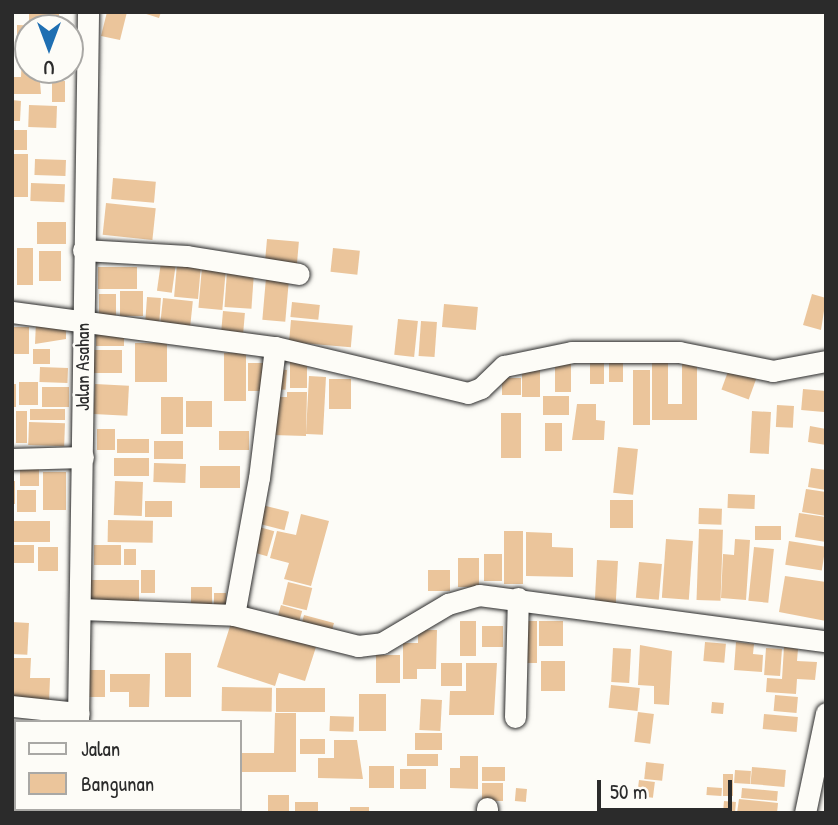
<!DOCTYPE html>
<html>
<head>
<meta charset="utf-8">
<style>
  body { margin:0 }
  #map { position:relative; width:838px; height:825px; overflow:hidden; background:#fdfcf7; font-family:"Patrick Hand",sans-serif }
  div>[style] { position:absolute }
  .building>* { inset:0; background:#ebc59b; transform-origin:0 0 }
  .roads { filter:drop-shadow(0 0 2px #2b2b2b) drop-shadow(0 0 2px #2b2b2b) }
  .street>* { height:21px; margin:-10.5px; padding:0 10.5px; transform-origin:10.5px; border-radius:10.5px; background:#fdfcf7 }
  span { translate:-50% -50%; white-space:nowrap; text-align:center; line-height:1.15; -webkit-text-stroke:5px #fdfcf7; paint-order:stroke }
  .street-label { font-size:19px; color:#2b2b2b }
  .frame { position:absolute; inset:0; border:14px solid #2b2b2b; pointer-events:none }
  .legend { position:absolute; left:14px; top:720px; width:228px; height:91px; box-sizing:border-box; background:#fdfcf7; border:2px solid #a9a8a5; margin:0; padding:9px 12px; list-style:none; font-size:21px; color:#2b2b2b }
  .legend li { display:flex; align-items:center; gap:14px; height:35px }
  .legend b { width:35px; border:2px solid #a9a8a5 }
  .north { position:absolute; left:14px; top:14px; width:70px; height:70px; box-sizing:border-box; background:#fdfcf7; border:2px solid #a9a8a5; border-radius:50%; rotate:180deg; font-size:19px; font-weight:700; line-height:28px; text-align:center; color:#2b2b2b }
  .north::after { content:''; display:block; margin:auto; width:24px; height:32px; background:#1f6fb2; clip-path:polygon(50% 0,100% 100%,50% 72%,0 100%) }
  .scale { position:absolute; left:597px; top:780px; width:135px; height:32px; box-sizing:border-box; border:4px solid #2b2b2b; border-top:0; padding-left:9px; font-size:21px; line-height:24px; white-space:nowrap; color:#2b2b2b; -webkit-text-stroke:5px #fdfcf7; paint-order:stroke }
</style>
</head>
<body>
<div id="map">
  <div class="building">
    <i style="left:29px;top:12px;width:30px;height:10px"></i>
    <i style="clip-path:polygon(107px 12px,127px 12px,120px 40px,101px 36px)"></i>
    <i style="clip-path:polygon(140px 12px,161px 12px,159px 18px)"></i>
    <i style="clip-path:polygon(17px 25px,56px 26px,56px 28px,28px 28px,28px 44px,17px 43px)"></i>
    <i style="clip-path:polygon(22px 55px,28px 55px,28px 70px,39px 70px,41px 94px,12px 94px,12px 77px,21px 77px)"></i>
    <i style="left:52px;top:81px;width:13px;height:21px"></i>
    <i style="clip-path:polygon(12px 100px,21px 101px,20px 121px,12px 121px)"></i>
    <i style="left:29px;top:105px;width:28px;height:22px;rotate:2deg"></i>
    <i style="left:12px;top:130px;width:15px;height:20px"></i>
    <i style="left:12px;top:154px;width:16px;height:43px"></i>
    <i style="left:35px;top:159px;width:31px;height:16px;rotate:2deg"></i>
    <i style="left:113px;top:178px;width:43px;height:21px;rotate:5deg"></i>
    <i style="left:31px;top:183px;width:34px;height:18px;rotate:2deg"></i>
    <i style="left:106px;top:203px;width:50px;height:32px;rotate:6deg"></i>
    <i style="left:37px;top:222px;width:29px;height:22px"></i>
    <i style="left:267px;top:239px;width:32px;height:26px;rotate:5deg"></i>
    <i style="left:17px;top:248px;width:16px;height:37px"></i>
    <i style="left:333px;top:248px;width:27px;height:24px;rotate:6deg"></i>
    <i style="left:39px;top:251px;width:22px;height:30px"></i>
    <i style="left:161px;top:262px;width:15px;height:29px;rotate:8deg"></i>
    <i style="left:177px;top:264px;width:24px;height:33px;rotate:5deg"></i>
    <i style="left:98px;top:267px;width:39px;height:22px"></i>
    <i style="left:202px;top:267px;width:24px;height:41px;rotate:5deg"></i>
    <i style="left:227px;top:271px;width:27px;height:36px;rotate:4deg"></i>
    <i style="left:266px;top:278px;width:23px;height:42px;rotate:5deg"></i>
    <i style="left:120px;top:291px;width:23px;height:25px"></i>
    <i style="left:99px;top:294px;width:17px;height:25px"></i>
    <i style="clip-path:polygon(812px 294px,826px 298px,821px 330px,803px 325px)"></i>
    <i style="left:147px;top:297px;width:14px;height:25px;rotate:4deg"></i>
    <i style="left:163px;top:298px;width:30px;height:27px;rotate:6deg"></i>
    <i style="left:292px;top:302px;width:28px;height:15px;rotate:6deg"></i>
    <i style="left:444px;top:304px;width:34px;height:23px;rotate:5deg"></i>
    <i style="left:223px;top:311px;width:22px;height:21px;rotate:5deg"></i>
    <i style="left:398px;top:319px;width:20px;height:36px;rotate:6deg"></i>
    <i style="left:291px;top:320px;width:62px;height:22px;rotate:5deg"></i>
    <i style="left:421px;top:321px;width:16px;height:35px;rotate:4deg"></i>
    <i style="clip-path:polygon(36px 322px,66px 322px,66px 339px,35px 344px)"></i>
    <i style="left:12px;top:327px;width:17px;height:27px"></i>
    <i style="left:96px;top:333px;width:28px;height:13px"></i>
    <i style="left:135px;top:343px;width:32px;height:39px"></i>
    <i style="left:33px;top:349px;width:17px;height:15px"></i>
    <i style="left:91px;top:350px;width:31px;height:23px"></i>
    <i style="left:224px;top:353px;width:22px;height:48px"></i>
    <i style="left:290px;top:357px;width:17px;height:31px"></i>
    <i style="left:609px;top:357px;width:14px;height:25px"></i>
    <i style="clip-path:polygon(652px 357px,668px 357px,668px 404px,682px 404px,682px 359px,697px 359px,697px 420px,652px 420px)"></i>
    <i style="left:590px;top:361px;width:14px;height:23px"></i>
    <i style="left:555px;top:362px;width:16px;height:30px"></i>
    <i style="left:248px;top:363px;width:18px;height:28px"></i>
    <i style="left:730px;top:366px;width:29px;height:25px;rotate:20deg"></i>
    <i style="left:40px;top:367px;width:28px;height:15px;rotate:2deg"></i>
    <i style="left:274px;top:369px;width:13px;height:20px;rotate:4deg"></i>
    <i style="left:522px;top:369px;width:18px;height:28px"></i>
    <i style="left:633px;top:370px;width:17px;height:55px"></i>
    <i style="left:309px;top:376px;width:17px;height:58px;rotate:3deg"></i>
    <i style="left:502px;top:378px;width:19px;height:17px"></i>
    <i style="left:329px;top:379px;width:22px;height:30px"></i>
    <i style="left:19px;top:382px;width:19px;height:23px"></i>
    <i style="left:12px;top:384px;width:4px;height:23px"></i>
    <i style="left:95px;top:384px;width:34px;height:30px;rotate:3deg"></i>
    <i style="left:42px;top:387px;width:27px;height:20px"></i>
    <i style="left:803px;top:389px;width:23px;height:21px;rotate:5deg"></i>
    <i style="clip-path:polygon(287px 392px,307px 392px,306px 436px,272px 435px,272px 397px,287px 397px)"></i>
    <i style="left:543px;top:396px;width:26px;height:19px"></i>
    <i style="left:161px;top:397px;width:22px;height:37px"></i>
    <i style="left:186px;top:401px;width:26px;height:26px"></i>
    <i style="clip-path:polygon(577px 404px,596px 404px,596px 420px,605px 421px,604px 440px,572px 440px)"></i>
    <i style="left:777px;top:405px;width:17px;height:22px;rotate:3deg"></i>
    <i style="left:30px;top:409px;width:35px;height:11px"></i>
    <i style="left:16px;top:411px;width:11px;height:32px"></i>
    <i style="left:752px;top:411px;width:19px;height:42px;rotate:3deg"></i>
    <i style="left:501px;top:413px;width:20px;height:45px"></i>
    <i style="left:29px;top:422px;width:36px;height:23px;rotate:2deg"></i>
    <i style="left:545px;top:423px;width:17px;height:28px"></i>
    <i style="clip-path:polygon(810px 426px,826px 429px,826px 445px,808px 442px)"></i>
    <i style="left:97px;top:429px;width:18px;height:21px"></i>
    <i style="left:219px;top:431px;width:30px;height:19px"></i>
    <i style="left:117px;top:439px;width:32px;height:14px"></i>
    <i style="left:154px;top:441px;width:29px;height:18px"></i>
    <i style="left:618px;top:447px;width:20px;height:46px;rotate:6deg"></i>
    <i style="left:114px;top:458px;width:35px;height:18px"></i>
    <i style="left:154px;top:463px;width:32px;height:19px;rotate:2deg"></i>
    <i style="left:20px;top:465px;width:19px;height:21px"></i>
    <i style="left:200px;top:466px;width:40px;height:22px"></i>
    <i style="clip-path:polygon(811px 468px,826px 470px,826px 490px,808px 487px)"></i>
    <i style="left:43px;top:472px;width:23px;height:38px"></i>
    <i style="left:12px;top:481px;width:3px;height:23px"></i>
    <i style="left:115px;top:481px;width:28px;height:34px;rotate:2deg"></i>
    <i style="clip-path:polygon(806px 489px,826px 492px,826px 516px,802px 512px)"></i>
    <i style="left:17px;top:490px;width:19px;height:22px"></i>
    <i style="left:728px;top:494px;width:27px;height:14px;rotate:2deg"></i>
    <i style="left:610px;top:500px;width:23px;height:28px"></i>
    <i style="left:145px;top:501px;width:27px;height:16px"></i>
    <i style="left:258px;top:504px;width:32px;height:19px;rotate:14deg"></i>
    <i style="left:699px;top:508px;width:23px;height:16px;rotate:2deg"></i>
    <i style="clip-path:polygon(799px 513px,826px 517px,826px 542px,795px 537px)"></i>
    <i style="clip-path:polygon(301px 514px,329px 521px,311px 586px,284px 579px,289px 563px,270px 558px,277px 531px,296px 535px)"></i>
    <i style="left:108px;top:520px;width:45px;height:22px;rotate:1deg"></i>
    <i style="left:12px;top:521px;width:38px;height:21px"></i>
    <i style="left:256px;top:526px;width:19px;height:26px;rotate:16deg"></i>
    <i style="left:755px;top:526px;width:26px;height:14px"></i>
    <i style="left:699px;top:529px;width:24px;height:71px;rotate:2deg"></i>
    <i style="left:504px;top:531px;width:19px;height:53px"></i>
    <i style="clip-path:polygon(526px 532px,552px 533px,552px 547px,573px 548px,573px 577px,526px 576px)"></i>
    <i style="left:666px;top:539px;width:27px;height:59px;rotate:4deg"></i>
    <i style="clip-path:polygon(735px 539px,750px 540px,746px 600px,721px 598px,723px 554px,734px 555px)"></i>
    <i style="left:789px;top:541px;width:37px;height:24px;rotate:9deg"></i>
    <i style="left:12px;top:545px;width:22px;height:18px"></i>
    <i style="left:94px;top:545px;width:27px;height:20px"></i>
    <i style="left:38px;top:547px;width:20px;height:24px"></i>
    <i style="left:754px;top:547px;width:20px;height:54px;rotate:6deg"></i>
    <i style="left:124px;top:549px;width:12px;height:16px"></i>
    <i style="left:484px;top:554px;width:18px;height:27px"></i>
    <i style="left:458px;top:558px;width:21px;height:29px"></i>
    <i style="left:597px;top:560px;width:21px;height:44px;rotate:3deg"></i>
    <i style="left:639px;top:562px;width:23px;height:36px;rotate:5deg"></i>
    <i style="left:141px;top:570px;width:14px;height:23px"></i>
    <i style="left:428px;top:570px;width:22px;height:21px"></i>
    <i style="clip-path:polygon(785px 576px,826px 582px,826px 621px,779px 612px)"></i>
    <i style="left:89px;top:580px;width:50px;height:23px"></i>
    <i style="left:288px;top:582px;width:25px;height:23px;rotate:14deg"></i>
    <i style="left:191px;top:587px;width:21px;height:18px"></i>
    <i style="left:214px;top:593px;width:12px;height:15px"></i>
    <i style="left:281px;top:605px;width:22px;height:17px;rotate:16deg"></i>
    <i style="left:304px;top:615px;width:31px;height:16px;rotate:15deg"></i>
    <i style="clip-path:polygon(232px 620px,316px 647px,305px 681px,279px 673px,275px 686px,217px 667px)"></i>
    <i style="left:460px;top:621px;width:16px;height:35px"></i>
    <i style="left:523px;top:621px;width:14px;height:42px"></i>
    <i style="left:539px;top:621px;width:24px;height:25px"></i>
    <i style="left:12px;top:622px;width:17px;height:32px;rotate:3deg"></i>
    <i style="left:482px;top:626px;width:21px;height:21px"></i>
    <i style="clip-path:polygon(418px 630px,437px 630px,436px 669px,417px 669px,417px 679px,403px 679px,403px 643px,418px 643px)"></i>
    <i style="left:705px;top:642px;width:21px;height:19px;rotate:5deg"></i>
    <i style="clip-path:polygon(736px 642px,754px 644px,753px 654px,763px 655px,762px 672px,734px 670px)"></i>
    <i style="clip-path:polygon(640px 645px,672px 651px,669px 705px,654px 704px,654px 686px,638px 685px)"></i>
    <i style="clip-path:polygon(784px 647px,798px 649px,797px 661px,817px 662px,815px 680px,797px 679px,796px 694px,766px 692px,767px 678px,782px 679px)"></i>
    <i style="left:613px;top:648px;width:18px;height:34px;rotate:3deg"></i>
    <i style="left:766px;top:648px;width:16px;height:27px;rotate:4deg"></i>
    <i style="left:165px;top:653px;width:26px;height:44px"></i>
    <i style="left:376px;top:655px;width:24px;height:28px"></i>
    <i style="clip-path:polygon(12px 658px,31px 658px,30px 678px,50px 678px,49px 703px,12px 702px)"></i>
    <i style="left:541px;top:661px;width:24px;height:30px"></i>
    <i style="left:441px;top:663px;width:21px;height:23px"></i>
    <i style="clip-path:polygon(466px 663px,497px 663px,494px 715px,449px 715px,450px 691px,466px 691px)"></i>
    <i style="left:85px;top:670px;width:20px;height:27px"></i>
    <i style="clip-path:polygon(110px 674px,150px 674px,149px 707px,129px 707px,129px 692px,110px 692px)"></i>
    <i style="left:611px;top:685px;width:29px;height:23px;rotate:6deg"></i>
    <i style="left:222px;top:687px;width:50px;height:24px;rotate:1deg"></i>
    <i style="left:276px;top:688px;width:49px;height:24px"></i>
    <i style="left:359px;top:694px;width:27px;height:37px"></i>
    <i style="left:775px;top:695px;width:23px;height:16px;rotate:5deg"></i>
    <i style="left:421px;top:699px;width:21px;height:31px;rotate:3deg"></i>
    <i style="left:712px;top:702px;width:12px;height:11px;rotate:5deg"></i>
    <i style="left:638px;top:712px;width:16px;height:30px;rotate:7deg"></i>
    <i style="clip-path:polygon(275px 713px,296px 713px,296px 772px,240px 772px,240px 753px,274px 753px)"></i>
    <i style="left:764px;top:714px;width:34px;height:15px;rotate:5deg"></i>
    <i style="left:330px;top:716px;width:24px;height:15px;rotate:2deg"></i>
    <i style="left:415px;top:733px;width:27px;height:17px"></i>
    <i style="left:300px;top:739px;width:25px;height:15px"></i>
    <i style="clip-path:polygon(334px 740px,357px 740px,363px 779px,318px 778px,318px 758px,334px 758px)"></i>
    <i style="left:407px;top:754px;width:31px;height:12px"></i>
    <i style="clip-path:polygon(460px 756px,478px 756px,478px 789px,450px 788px,450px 768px,460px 768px)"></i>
    <i style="left:646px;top:762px;width:18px;height:17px;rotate:6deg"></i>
    <i style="left:369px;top:766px;width:25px;height:22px"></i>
    <i style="left:482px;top:767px;width:23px;height:14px"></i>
    <i style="left:752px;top:767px;width:34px;height:17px;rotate:5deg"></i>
    <i style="left:400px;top:769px;width:26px;height:20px"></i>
    <i style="left:735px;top:770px;width:16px;height:13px;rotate:4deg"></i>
    <i style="left:723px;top:774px;width:10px;height:22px"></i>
    <i style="left:639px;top:780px;width:16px;height:16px;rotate:7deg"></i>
    <i style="left:482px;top:783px;width:21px;height:18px"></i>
    <i style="left:707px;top:787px;width:15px;height:8px;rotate:4deg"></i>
    <i style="left:516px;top:788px;width:11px;height:13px;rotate:5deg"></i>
    <i style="left:742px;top:788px;width:36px;height:10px;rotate:5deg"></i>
    <i style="left:268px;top:795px;width:21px;height:18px"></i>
    <i style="clip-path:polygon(739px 799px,778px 803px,777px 813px,737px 813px)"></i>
    <i style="left:724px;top:801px;width:12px;height:12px;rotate:5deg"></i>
    <i style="left:295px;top:802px;width:23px;height:11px"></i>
    <i style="left:350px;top:807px;width:19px;height:6px"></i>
    <i style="left:41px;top:809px;width:17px;height:4px"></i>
    <i style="left:82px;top:809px;width:33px;height:4px"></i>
    <i style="left:120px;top:809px;width:22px;height:4px"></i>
    <i style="left:145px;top:809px;width:23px;height:4px"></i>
    <i style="left:182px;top:809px;width:20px;height:4px"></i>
  </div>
  <div class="roads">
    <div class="street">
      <i style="left:83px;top:250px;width:104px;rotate:3.3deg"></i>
      <i style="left:187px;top:256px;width:113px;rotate:9.1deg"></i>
      <i style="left:12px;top:312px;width:265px;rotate:7.6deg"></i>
      <i style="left:275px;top:347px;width:198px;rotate:13.4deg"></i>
      <i style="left:468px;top:393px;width:14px;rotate:-21deg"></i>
      <i style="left:481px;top:388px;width:32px;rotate:-44deg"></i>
      <i style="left:504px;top:366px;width:69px;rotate:-11.6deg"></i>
      <i style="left:572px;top:352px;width:107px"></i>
      <i style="left:679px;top:352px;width:96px;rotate:11.4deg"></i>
      <i style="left:773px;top:371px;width:54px;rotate:-10.7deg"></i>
      <i style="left:12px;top:459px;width:71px;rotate:-1.6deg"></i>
      <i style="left:81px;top:609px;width:153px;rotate:2.2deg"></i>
      <i style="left:234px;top:615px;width:128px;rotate:14deg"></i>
      <i style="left:358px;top:646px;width:24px;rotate:-7deg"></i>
      <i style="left:382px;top:643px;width:77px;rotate:-30.6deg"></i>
      <i style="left:448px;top:604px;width:32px;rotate:-16deg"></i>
      <i style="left:479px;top:595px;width:350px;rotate:7.6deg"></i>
      <i style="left:234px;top:615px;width:139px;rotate:-79.7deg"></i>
      <i style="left:259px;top:478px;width:132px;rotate:-83deg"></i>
      <i style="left:12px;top:706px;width:67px;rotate:6deg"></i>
      <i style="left:515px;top:717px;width:119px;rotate:-88.6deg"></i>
      <i style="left:78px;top:722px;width:710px;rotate:-89.19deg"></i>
      <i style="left:77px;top:813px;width:4px;rotate:-90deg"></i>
      <i style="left:487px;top:813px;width:5px;rotate:-90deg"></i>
      <i style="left:805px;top:813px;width:102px;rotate:-78.1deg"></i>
    </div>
  </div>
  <div class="street-label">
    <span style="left:83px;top:367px;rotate:-90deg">Jalan Asahan</span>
  </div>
  <div class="frame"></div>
  <ul class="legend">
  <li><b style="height:9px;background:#fdfcf7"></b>Jalan</li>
  <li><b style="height:19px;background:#ebc59b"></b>Bangunan</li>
  </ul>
  <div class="north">U</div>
  <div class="scale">50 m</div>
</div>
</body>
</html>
